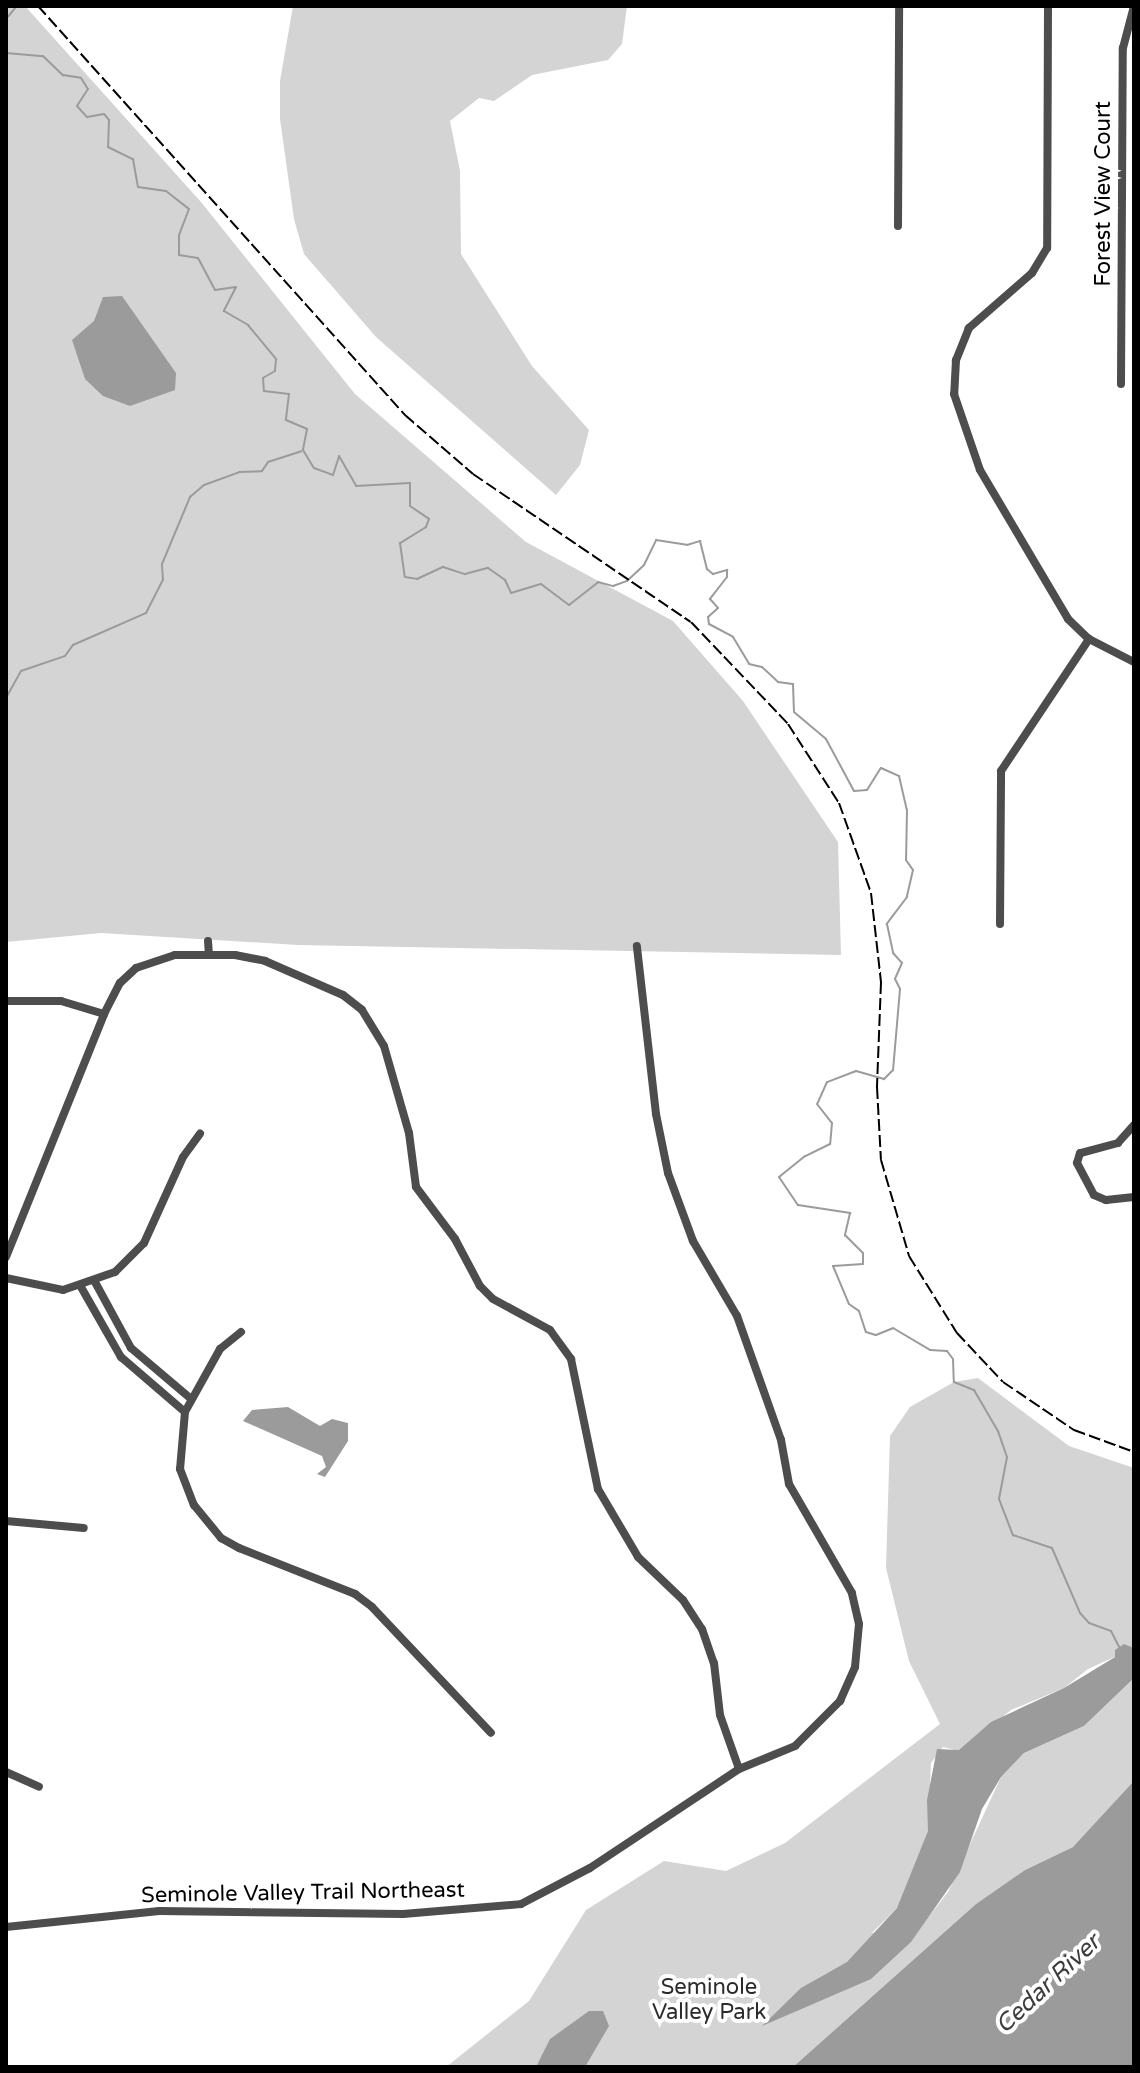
<!DOCTYPE html>
<html>
<head>
<meta charset="utf-8">
<style>
  body { margin:0 }
  #map { position:relative; width:1140px; height:2073px; overflow:hidden; background:#fff; font-family:"Varela Round",sans-serif }
  div>[style] { position:absolute }
  .green>* { inset:0; background:#d4d4d4 }
  .water>* { inset:0; background:#9b9b9b }
  .stream>* { height:2px; margin:-1px; padding:0 1px; transform-origin:1px; border-radius:1px; background:#9b9b9b }
  .street>* { height:8px; margin:-4px; padding:0 4px; transform-origin:4px; border-radius:4px; background:#4d4d4d }
  .rail>* { height:2px; margin-top:-1px; transform-origin:0; background:repeating-linear-gradient(90deg,#000 0 12px,transparent 0 16px) }
  span { translate:-50% -50%; white-space:nowrap; text-align:center; line-height:1.15; -webkit-text-stroke:8px #fff; paint-order:stroke }
  .street-label { font-size:22px; color:#000 }
  .park-label { font-size:22px; color:#2b2b2b }
  .water-label { font-size:24px; color:#3c3c3c; font-style:italic }
  .frame { position:absolute; inset:0; border:8px solid #000; pointer-events:none }
</style>
</head>
<body>
<div id="map">
  <div class="green">
    <i style="clip-path:polygon(6px 6px,25px 6px,201px 202px,355px 394px,526px 542px,673px 621px,743px 701px,838px 842px,841px 955px,298px 945px,101px 933px,6px 942px)"></i>
    <i style="clip-path:polygon(293px 6px,627px 6px,622px 44px,608px 60px,532px 75px,494px 101px,479px 98px,450px 121px,460px 171px,461px 254px,532px 366px,589px 430px,580px 465px,556px 495px,376px 337px,304px 254px,294px 219px,280px 119px,280px 81px)"></i>
    <i style="clip-path:polygon(978px 1378px,1069px 1446px,1134px 1468px,1134px 1648px,1088px 1669px,1064px 1688px,1011px 1710px,959px 1751px,943px 1747px,931px 1763px,928px 1831px,919px 1864px,897px 1908px,872px 1933px,916px 1933px,948px 1892px,1001px 1777px,1024px 1753px,1084px 1726px,1134px 1678px,1134px 1781px,1123px 1796px,1073px 1847px,1025px 1870px,976px 1904px,793px 2067px,446px 2067px,529px 2001px,586px 1910px,664px 1861px,726px 1871px,785px 1843px,940px 1724px,909px 1661px,886px 1568px,890px 1436px,910px 1407px,954px 1382px)"></i>
  </div>
  <div class="water">
    <i style="clip-path:polygon(122px 296px,176px 373px,175px 390px,130px 406px,103px 396px,85px 379px,72px 340px,94px 321px,103px 297px)"></i>
    <i style="clip-path:polygon(288px 1407px,320px 1426px,332px 1419px,348px 1423px,348px 1441px,325px 1477px,317px 1474px,326px 1467px,322px 1456px,243px 1421px,252px 1410px)"></i>
    <i style="clip-path:polygon(1124px 1644px,1134px 1648px,1134px 1678px,1084px 1726px,1024px 1753px,1001px 1777px,982px 1809px,960px 1872px,911px 1942px,871px 1979px,762px 2026px,801px 1988px,847px 1962px,897px 1908px,928px 1831px,927px 1800px,937px 1749px,959px 1750px,991px 1722px,1064px 1688px,1115px 1657px,1115px 1650px)"></i>
    <i style="clip-path:polygon(1134px 1781px,1134px 2067px,793px 2067px,976px 1904px,1025px 1870px,1073px 1847px)"></i>
    <i style="clip-path:polygon(589px 2011px,603px 2011px,609px 2026px,585px 2067px,536px 2067px,550px 2039px)"></i>
  </div>
  <div class="stream">
    <i style="left:6px;top:19px;width:17px;rotate:-50deg"></i>
    <i style="left:6px;top:53px;width:37px;rotate:5deg"></i>
    <i style="left:43px;top:56px;width:28px;rotate:44deg"></i>
    <i style="left:63px;top:75px;width:18px;rotate:9deg"></i>
    <i style="left:81px;top:78px;width:13px;rotate:58deg"></i>
    <i style="left:88px;top:89px;width:20px;rotate:123deg"></i>
    <i style="left:77px;top:106px;width:15px;rotate:48deg"></i>
    <i style="left:87px;top:117px;width:17px;rotate:-10deg"></i>
    <i style="left:104px;top:114px;width:8px;rotate:50deg"></i>
    <i style="left:109px;top:120px;width:27px;rotate:92deg"></i>
    <i style="left:108px;top:147px;width:28px;rotate:26deg"></i>
    <i style="left:133px;top:159px;width:28px;rotate:80deg"></i>
    <i style="left:138px;top:187px;width:28px;rotate:8deg"></i>
    <i style="left:166px;top:191px;width:29px;rotate:38deg"></i>
    <i style="left:189px;top:209px;width:28px;rotate:111deg"></i>
    <i style="left:179px;top:235px;width:20px;rotate:90deg"></i>
    <i style="left:179px;top:255px;width:19px;rotate:9deg"></i>
    <i style="left:198px;top:258px;width:36px;rotate:62deg"></i>
    <i style="left:215px;top:290px;width:21px;rotate:-8deg"></i>
    <i style="left:236px;top:287px;width:27px;rotate:117deg"></i>
    <i style="left:224px;top:311px;width:28px;rotate:30deg"></i>
    <i style="left:248px;top:325px;width:44px;rotate:50.5deg"></i>
    <i style="left:276px;top:359px;width:12px;rotate:95deg"></i>
    <i style="left:275px;top:371px;width:14px;rotate:150deg"></i>
    <i style="left:263px;top:378px;width:13px;rotate:86deg"></i>
    <i style="left:264px;top:391px;width:25px;rotate:7deg"></i>
    <i style="left:289px;top:394px;width:26px;rotate:97deg"></i>
    <i style="left:286px;top:420px;width:23px;rotate:23deg"></i>
    <i style="left:307px;top:429px;width:21px;rotate:101deg"></i>
    <i style="left:303px;top:450px;width:21px;rotate:59deg"></i>
    <i style="left:314px;top:468px;width:20px;rotate:20deg"></i>
    <i style="left:333px;top:475px;width:20px;rotate:-72deg"></i>
    <i style="left:339px;top:456px;width:34px;rotate:60deg"></i>
    <i style="left:356px;top:486px;width:54px;rotate:-3.2deg"></i>
    <i style="left:410px;top:483px;width:23px;rotate:90deg"></i>
    <i style="left:410px;top:506px;width:23px;rotate:34deg"></i>
    <i style="left:429px;top:519px;width:9px;rotate:111deg"></i>
    <i style="left:426px;top:527px;width:31px;rotate:148deg"></i>
    <i style="left:400px;top:543px;width:34px;rotate:82deg"></i>
    <i style="left:405px;top:577px;width:12px;rotate:9deg"></i>
    <i style="left:417px;top:579px;width:29px;rotate:-25deg"></i>
    <i style="left:443px;top:567px;width:23px;rotate:18deg"></i>
    <i style="left:465px;top:574px;width:24px;rotate:-15deg"></i>
    <i style="left:488px;top:568px;width:21px;rotate:35deg"></i>
    <i style="left:505px;top:580px;width:14px;rotate:65deg"></i>
    <i style="left:511px;top:593px;width:31px;rotate:-17deg"></i>
    <i style="left:541px;top:584px;width:35px;rotate:37deg"></i>
    <i style="left:569px;top:605px;width:37px;rotate:-38deg"></i>
    <i style="left:598px;top:582px;width:16px;rotate:15deg"></i>
    <i style="left:613px;top:586px;width:15px;rotate:-20deg"></i>
    <i style="left:627px;top:581px;width:23px;rotate:-43deg"></i>
    <i style="left:644px;top:565px;width:28px;rotate:-64deg"></i>
    <i style="left:656px;top:540px;width:31px;rotate:9deg"></i>
    <i style="left:687px;top:545px;width:14px;rotate:-17deg"></i>
    <i style="left:700px;top:541px;width:29px;rotate:76deg"></i>
    <i style="left:707px;top:569px;width:8px;rotate:40deg"></i>
    <i style="left:713px;top:574px;width:15px;rotate:-16deg"></i>
    <i style="left:727px;top:570px;width:7px;rotate:90deg"></i>
    <i style="left:727px;top:577px;width:28px;rotate:128deg"></i>
    <i style="left:710px;top:599px;width:12px;rotate:48deg"></i>
    <i style="left:718px;top:608px;width:13px;rotate:138deg"></i>
    <i style="left:708px;top:617px;width:7px;rotate:82deg"></i>
    <i style="left:709px;top:624px;width:27px;rotate:28deg"></i>
    <i style="left:733px;top:637px;width:31px;rotate:59deg"></i>
    <i style="left:749px;top:664px;width:13px;rotate:13deg"></i>
    <i style="left:762px;top:667px;width:22px;rotate:43deg"></i>
    <i style="left:778px;top:682px;width:15px;rotate:8deg"></i>
    <i style="left:793px;top:684px;width:28px;rotate:88deg"></i>
    <i style="left:794px;top:712px;width:42px;rotate:40.2deg"></i>
    <i style="left:826px;top:739px;width:59px;rotate:61.7deg"></i>
    <i style="left:854px;top:791px;width:13px;rotate:-4deg"></i>
    <i style="left:867px;top:790px;width:26px;rotate:-58deg"></i>
    <i style="left:881px;top:768px;width:20px;rotate:24deg"></i>
    <i style="left:899px;top:776px;width:35px;rotate:77deg"></i>
    <i style="left:907px;top:810px;width:50px;rotate:91.1deg"></i>
    <i style="left:906px;top:860px;width:12px;rotate:55deg"></i>
    <i style="left:913px;top:870px;width:28px;rotate:103deg"></i>
    <i style="left:907px;top:897px;width:34px;rotate:127deg"></i>
    <i style="left:887px;top:924px;width:30px;rotate:78deg"></i>
    <i style="left:893px;top:953px;width:13px;rotate:48deg"></i>
    <i style="left:902px;top:963px;width:17px;rotate:114deg"></i>
    <i style="left:895px;top:979px;width:11px;rotate:63deg"></i>
    <i style="left:900px;top:989px;width:81px;rotate:94.9deg"></i>
    <i style="left:893px;top:1070px;width:13px;rotate:135deg"></i>
    <i style="left:884px;top:1079px;width:29px;rotate:-164deg"></i>
    <i style="left:856px;top:1071px;width:31px;rotate:159deg"></i>
    <i style="left:827px;top:1082px;width:24px;rotate:114deg"></i>
    <i style="left:817px;top:1104px;width:24px;rotate:52deg"></i>
    <i style="left:832px;top:1123px;width:21px;rotate:95deg"></i>
    <i style="left:830px;top:1144px;width:28px;rotate:154deg"></i>
    <i style="left:805px;top:1156px;width:33px;rotate:141deg"></i>
    <i style="left:779px;top:1177px;width:34px;rotate:56deg"></i>
    <i style="left:798px;top:1205px;width:53px;rotate:8.7deg"></i>
    <i style="left:850px;top:1213px;width:23px;rotate:103deg"></i>
    <i style="left:845px;top:1235px;width:25px;rotate:45deg"></i>
    <i style="left:863px;top:1253px;width:11px;rotate:90deg"></i>
    <i style="left:863px;top:1264px;width:30px;rotate:176deg"></i>
    <i style="left:833px;top:1266px;width:41px;rotate:67.2deg"></i>
    <i style="left:849px;top:1304px;width:12px;rotate:35deg"></i>
    <i style="left:859px;top:1311px;width:22px;rotate:72deg"></i>
    <i style="left:866px;top:1332px;width:10px;rotate:17deg"></i>
    <i style="left:876px;top:1335px;width:18px;rotate:-22deg"></i>
    <i style="left:893px;top:1328px;width:43px;rotate:30.7deg"></i>
    <i style="left:930px;top:1350px;width:17px;rotate:3deg"></i>
    <i style="left:947px;top:1351px;width:10px;rotate:53deg"></i>
    <i style="left:953px;top:1359px;width:23px;rotate:88deg"></i>
    <i style="left:954px;top:1382px;width:22px;rotate:22deg"></i>
    <i style="left:974px;top:1390px;width:48px;rotate:59.7deg"></i>
    <i style="left:998px;top:1431px;width:28px;rotate:71deg"></i>
    <i style="left:1007px;top:1457px;width:43px;rotate:100.8deg"></i>
    <i style="left:999px;top:1499px;width:39px;rotate:69deg"></i>
    <i style="left:1013px;top:1535px;width:41px;rotate:18.4deg"></i>
    <i style="left:1052px;top:1548px;width:71px;rotate:66.7deg"></i>
    <i style="left:1080px;top:1613px;width:13px;rotate:48deg"></i>
    <i style="left:1089px;top:1623px;width:23px;rotate:20deg"></i>
    <i style="left:1111px;top:1631px;width:18px;rotate:63deg"></i>
    <i style="left:6px;top:698px;width:31px;rotate:-61deg"></i>
    <i style="left:21px;top:671px;width:46px;rotate:-18.8deg"></i>
    <i style="left:65px;top:656px;width:14px;rotate:-54deg"></i>
    <i style="left:73px;top:645px;width:80px;rotate:-23.7deg"></i>
    <i style="left:146px;top:613px;width:37px;rotate:-63deg"></i>
    <i style="left:163px;top:580px;width:16px;rotate:-94deg"></i>
    <i style="left:162px;top:564px;width:73px;rotate:-67.3deg"></i>
    <i style="left:190px;top:497px;width:18px;rotate:-41deg"></i>
    <i style="left:204px;top:485px;width:37px;rotate:-20deg"></i>
    <i style="left:239px;top:472px;width:23px;rotate:-2deg"></i>
    <i style="left:262px;top:471px;width:11px;rotate:-56deg"></i>
    <i style="left:268px;top:462px;width:35px;rotate:-18deg"></i>
  </div>
  <div class="street">
    <i style="left:1048px;top:6px;width:242px;rotate:90.2deg"></i>
    <i style="left:1047px;top:248px;width:29px;rotate:121deg"></i>
    <i style="left:1032px;top:273px;width:84px;rotate:138.9deg"></i>
    <i style="left:969px;top:328px;width:35px;rotate:112deg"></i>
    <i style="left:956px;top:360px;width:34px;rotate:93deg"></i>
    <i style="left:954px;top:394px;width:80px;rotate:71.1deg"></i>
    <i style="left:980px;top:470px;width:173px;rotate:59.4deg"></i>
    <i style="left:1068px;top:619px;width:29px;rotate:44deg"></i>
    <i style="left:1089px;top:639px;width:51px;rotate:27.1deg"></i>
    <i style="left:898px;top:226px;width:220px;rotate:-89.7deg"></i>
    <i style="left:1121px;top:384px;width:336px;rotate:-89.7deg"></i>
    <i style="left:1123px;top:48px;width:43px;rotate:-75.3deg"></i>
    <i style="left:1000px;top:924px;width:153px;rotate:-89.6deg"></i>
    <i style="left:1001px;top:771px;width:159px;rotate:-56.3deg"></i>
    <i style="left:208px;top:941px;width:14px;rotate:86deg"></i>
    <i style="left:6px;top:1001px;width:55px"></i>
    <i style="left:61px;top:1001px;width:45px;rotate:16.8deg"></i>
    <i style="left:1134px;top:1125px;width:24px;rotate:132deg"></i>
    <i style="left:1118px;top:1143px;width:39px;rotate:165deg"></i>
    <i style="left:1080px;top:1153px;width:10px;rotate:107deg"></i>
    <i style="left:1077px;top:1163px;width:36px;rotate:62deg"></i>
    <i style="left:1094px;top:1195px;width:13px;rotate:23deg"></i>
    <i style="left:1106px;top:1200px;width:28px;rotate:-6deg"></i>
    <i style="left:6px;top:1257px;width:262px;rotate:-68deg"></i>
    <i style="left:104px;top:1014px;width:35px;rotate:-63deg"></i>
    <i style="left:120px;top:983px;width:22px;rotate:-43deg"></i>
    <i style="left:136px;top:968px;width:41px;rotate:-18.4deg"></i>
    <i style="left:175px;top:955px;width:60px"></i>
    <i style="left:235px;top:955px;width:31px;rotate:11deg"></i>
    <i style="left:265px;top:961px;width:85px;rotate:23.6deg"></i>
    <i style="left:343px;top:995px;width:24px;rotate:38deg"></i>
    <i style="left:362px;top:1010px;width:42px;rotate:58.6deg"></i>
    <i style="left:384px;top:1046px;width:91px;rotate:74deg"></i>
    <i style="left:409px;top:1133px;width:54px;rotate:82.6deg"></i>
    <i style="left:416px;top:1187px;width:65px;rotate:53.1deg"></i>
    <i style="left:455px;top:1239px;width:53px;rotate:62deg"></i>
    <i style="left:480px;top:1286px;width:18px;rotate:45deg"></i>
    <i style="left:493px;top:1299px;width:65px;rotate:28.5deg"></i>
    <i style="left:550px;top:1330px;width:36px;rotate:54deg"></i>
    <i style="left:571px;top:1359px;width:133px;rotate:78.3deg"></i>
    <i style="left:598px;top:1489px;width:79px;rotate:59.5deg"></i>
    <i style="left:638px;top:1557px;width:62px;rotate:43.7deg"></i>
    <i style="left:683px;top:1600px;width:35px;rotate:57deg"></i>
    <i style="left:702px;top:1629px;width:36px;rotate:71deg"></i>
    <i style="left:714px;top:1663px;width:52px;rotate:83.4deg"></i>
    <i style="left:720px;top:1715px;width:57px;rotate:70.6deg"></i>
    <i style="left:6px;top:1278px;width:58px;rotate:11.9deg"></i>
    <i style="left:63px;top:1290px;width:55px;rotate:-19.1deg"></i>
    <i style="left:115px;top:1272px;width:41px;rotate:-45deg"></i>
    <i style="left:144px;top:1243px;width:94px;rotate:-65.6deg"></i>
    <i style="left:183px;top:1157px;width:29px;rotate:-54deg"></i>
    <i style="left:95px;top:1282px;width:75px;rotate:61.4deg"></i>
    <i style="left:131px;top:1348px;width:77px;rotate:40.3deg"></i>
    <i style="left:81px;top:1287px;width:81px;rotate:60.3deg"></i>
    <i style="left:121px;top:1357px;width:84px;rotate:40.7deg"></i>
    <i style="left:241px;top:1332px;width:27px;rotate:141deg"></i>
    <i style="left:220px;top:1349px;width:72px;rotate:119.1deg"></i>
    <i style="left:185px;top:1412px;width:57px;rotate:95deg"></i>
    <i style="left:180px;top:1469px;width:39px;rotate:69deg"></i>
    <i style="left:194px;top:1505px;width:43px;rotate:50.7deg"></i>
    <i style="left:221px;top:1538px;width:21px;rotate:29deg"></i>
    <i style="left:239px;top:1548px;width:125px;rotate:21.6deg"></i>
    <i style="left:355px;top:1594px;width:21px;rotate:37deg"></i>
    <i style="left:372px;top:1607px;width:173px;rotate:46.6deg"></i>
    <i style="left:6px;top:1521px;width:78px;rotate:5.1deg"></i>
    <i style="left:6px;top:1772px;width:36px;rotate:24deg"></i>
    <i style="left:6px;top:1927px;width:154px;rotate:-6deg"></i>
    <i style="left:159px;top:1911px;width:244px;rotate:0.7deg"></i>
    <i style="left:403px;top:1914px;width:118px;rotate:-4.8deg"></i>
    <i style="left:521px;top:1904px;width:78px;rotate:-27.6deg"></i>
    <i style="left:590px;top:1868px;width:179px;rotate:-33.6deg"></i>
    <i style="left:739px;top:1769px;width:61px;rotate:-22.3deg"></i>
    <i style="left:795px;top:1746px;width:64px;rotate:-45deg"></i>
    <i style="left:840px;top:1701px;width:37px;rotate:-66deg"></i>
    <i style="left:855px;top:1667px;width:43px;rotate:-84.7deg"></i>
    <i style="left:859px;top:1624px;width:32px;rotate:-103deg"></i>
    <i style="left:852px;top:1593px;width:126px;rotate:-120deg"></i>
    <i style="left:789px;top:1484px;width:45px;rotate:-100.3deg"></i>
    <i style="left:781px;top:1440px;width:132px;rotate:-109.5deg"></i>
    <i style="left:737px;top:1316px;width:87px;rotate:-120.4deg"></i>
    <i style="left:693px;top:1241px;width:72px;rotate:-110.2deg"></i>
    <i style="left:668px;top:1173px;width:60px;rotate:-101.5deg"></i>
    <i style="left:656px;top:1114px;width:169px;rotate:-96.5deg"></i>
  </div>
  <div class="rail">
    <i style="left:38px;top:6px;width:550px;rotate:48.1deg"></i>
    <i style="left:405px;top:415px;width:90px;rotate:40.9deg"></i>
    <i style="left:473px;top:474px;width:263px;rotate:34.2deg"></i>
    <i style="left:691px;top:622px;width:141px;rotate:46.4deg"></i>
    <i style="left:788px;top:724px;width:94px;rotate:57.2deg"></i>
    <i style="left:839px;top:803px;width:96px;rotate:70.4deg"></i>
    <i style="left:871px;top:893px;width:90px;rotate:83.6deg"></i>
    <i style="left:881px;top:982px;width:105px;rotate:92.2deg"></i>
    <i style="left:877px;top:1087px;width:73px;rotate:86.9deg"></i>
    <i style="left:881px;top:1160px;width:100px;rotate:73.7deg"></i>
    <i style="left:909px;top:1256px;width:91px;rotate:58.1deg"></i>
    <i style="left:957px;top:1333px;width:67px;rotate:46.8deg"></i>
    <i style="left:1003px;top:1382px;width:86px;rotate:34.1deg"></i>
    <i style="left:1074px;top:1430px;width:64px;rotate:20.1deg"></i>
  </div>
  <div class="street-label">
    <span style="left:1104px;top:194px;rotate:-90deg">Forest View Court</span>
    <span style="left:303px;top:1893px;rotate:-1deg">Seminole Valley Trail Northeast</span>
  </div>
  <div class="park-label">
    <span style="left:709px;top:2000px">Seminole<br>Valley Park</span>
  </div>
  <div class="water-label">
    <span style="left:1048px;top:1984px;rotate:-43deg">Cedar River</span>
  </div>
  <div class="frame"></div>
</div>
</body>
</html>
